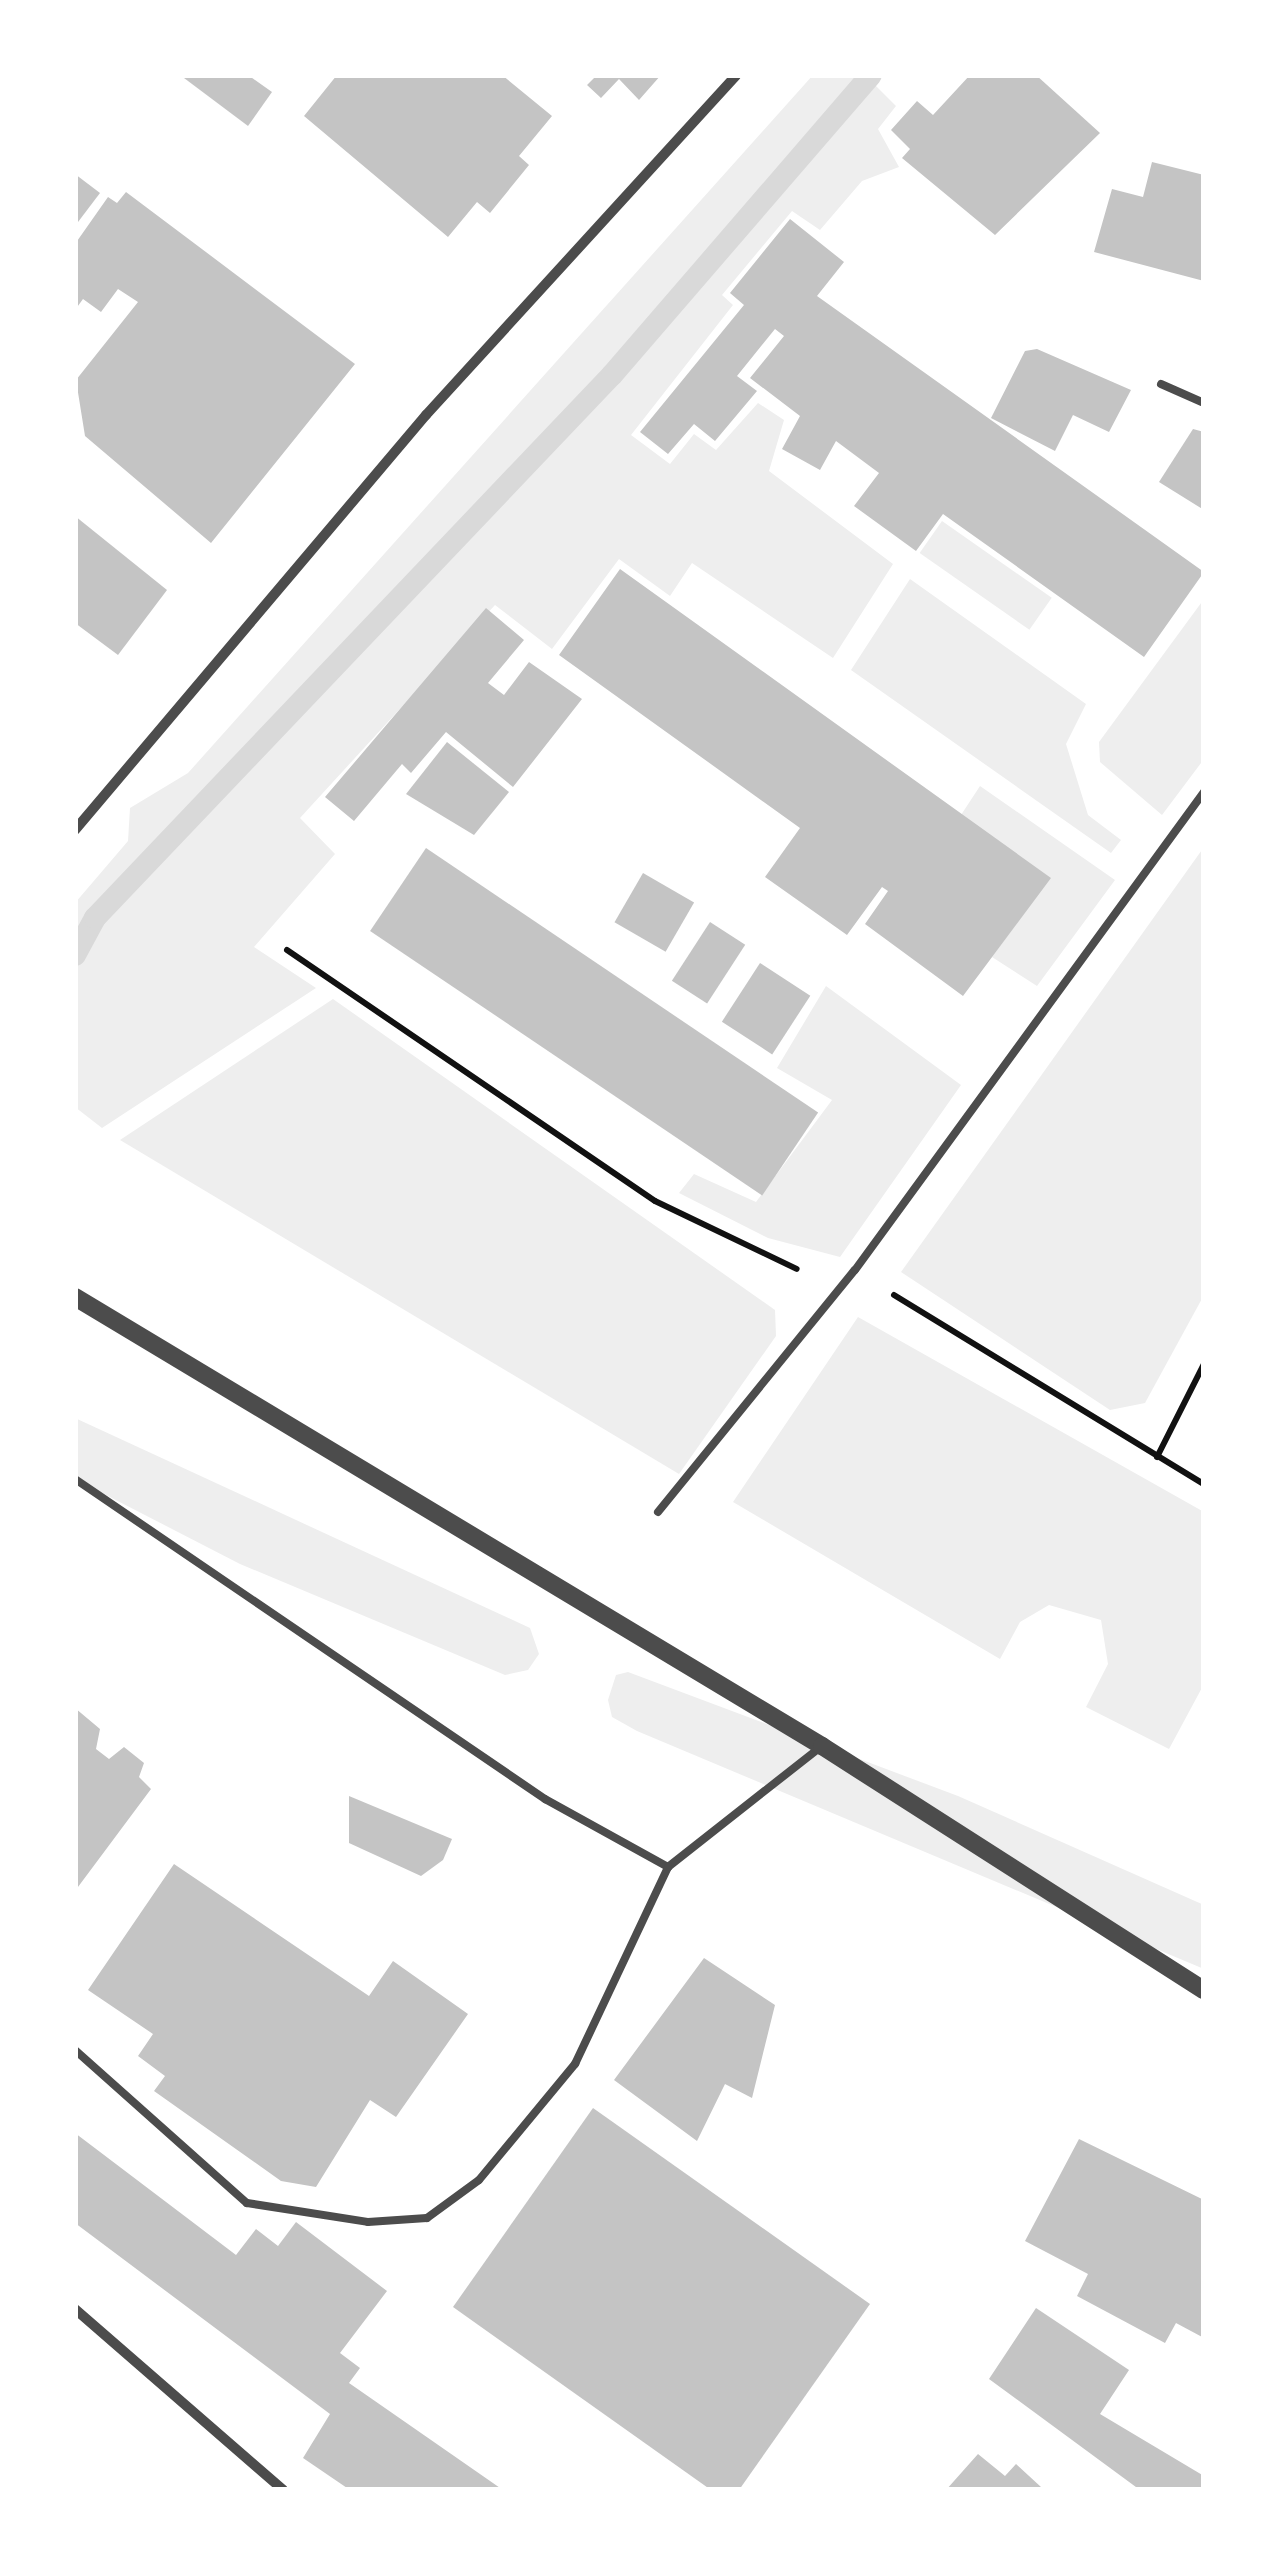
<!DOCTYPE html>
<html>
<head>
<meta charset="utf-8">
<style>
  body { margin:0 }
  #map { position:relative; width:1279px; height:2565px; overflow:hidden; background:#fff; font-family:"Roboto Condensed",sans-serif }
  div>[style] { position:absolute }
  .green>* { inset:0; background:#eee; transform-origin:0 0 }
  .stream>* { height:22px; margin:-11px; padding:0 11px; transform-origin:11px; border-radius:11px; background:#d9d9d9 }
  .building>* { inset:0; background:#c4c4c4; transform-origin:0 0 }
  .path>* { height:6px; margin:-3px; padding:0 3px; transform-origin:3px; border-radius:3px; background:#111 }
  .service>* { height:8px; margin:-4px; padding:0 4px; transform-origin:4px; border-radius:4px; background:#4c4c4c }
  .minor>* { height:10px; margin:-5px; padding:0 5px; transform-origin:5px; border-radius:5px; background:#4c4c4c }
  .tertiary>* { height:18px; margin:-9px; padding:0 9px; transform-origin:9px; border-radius:9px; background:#4c4c4c }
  span { translate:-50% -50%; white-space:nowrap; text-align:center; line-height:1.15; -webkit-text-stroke:9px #fff; paint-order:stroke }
  .frame { position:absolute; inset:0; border:78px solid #fff; pointer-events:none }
</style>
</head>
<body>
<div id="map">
  <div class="green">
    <i style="clip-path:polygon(813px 75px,865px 75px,896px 106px,878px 129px,899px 167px,862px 181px,820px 230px,792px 211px,722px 295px,733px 305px,631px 435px,670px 464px,694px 434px,716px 450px,758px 403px,784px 420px,769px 471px,893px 564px,833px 658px,692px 563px,670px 596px,619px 559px,552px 649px,495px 605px,300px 818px,335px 854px,254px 947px,316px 988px,102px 1128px,75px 1107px,75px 903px,128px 841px,130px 808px,188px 773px)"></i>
    <i style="left:942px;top:521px;width:134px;height:39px;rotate:35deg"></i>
    <i style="clip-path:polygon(910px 579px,1086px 704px,1066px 744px,1088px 815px,1121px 840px,1111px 853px,851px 670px)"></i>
    <i style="clip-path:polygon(1204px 599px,1204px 759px,1162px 815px,1100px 762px,1099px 742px)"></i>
    <i style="clip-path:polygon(980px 786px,1115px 880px,1037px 986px,992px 957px,1050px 878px,961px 815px)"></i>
    <i style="clip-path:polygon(1204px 847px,1204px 1295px,1145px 1403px,1110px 1410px,901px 1272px)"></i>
    <i style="clip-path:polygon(826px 986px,961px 1085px,840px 1257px,768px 1238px,679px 1193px,694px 1174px,756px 1202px,832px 1100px,777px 1068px)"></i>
    <i style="clip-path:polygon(333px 999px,775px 1310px,776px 1336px,679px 1474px,120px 1140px)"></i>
    <i style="clip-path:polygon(858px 1317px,1204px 1512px,1204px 1684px,1169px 1749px,1086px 1707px,1108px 1664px,1101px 1620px,1049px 1605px,1020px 1622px,1000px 1659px,733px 1502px)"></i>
    <i style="clip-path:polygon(75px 1418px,530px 1628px,539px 1654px,528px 1670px,505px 1675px,240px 1564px,75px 1479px)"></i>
    <i style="clip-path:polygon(628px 1672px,958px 1796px,1204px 1905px,1204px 1969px,637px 1731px,612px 1717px,608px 1700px,616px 1675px)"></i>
  </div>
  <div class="stream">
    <i style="left:75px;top:955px;width:42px;rotate:-61.6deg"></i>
    <i style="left:95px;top:918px;width:750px;rotate:-46.41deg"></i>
    <i style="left:612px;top:375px;width:396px;rotate:-49.2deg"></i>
  </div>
  <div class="building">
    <i style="clip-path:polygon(180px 75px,248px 75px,272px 92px,248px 126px)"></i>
    <i style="clip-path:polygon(337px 75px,502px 75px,552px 116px,519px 156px,529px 165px,490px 213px,477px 202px,448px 237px,304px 116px)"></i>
    <i style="clip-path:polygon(597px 75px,661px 75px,639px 100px,619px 79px,601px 98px,587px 85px)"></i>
    <i style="clip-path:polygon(970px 75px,1036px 75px,1100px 133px,995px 235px,902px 158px,910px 149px,891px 130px,917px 101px,933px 115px)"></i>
    <i style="clip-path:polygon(1152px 162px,1204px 175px,1204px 281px,1094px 252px,1112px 189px,1143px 197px)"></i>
    <i style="clip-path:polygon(75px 174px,100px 193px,75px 226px)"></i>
    <i style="clip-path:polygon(126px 192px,355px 364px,211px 543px,85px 436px,76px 380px,138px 302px,118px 289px,101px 312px,83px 299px,75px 310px,75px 244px,108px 197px,117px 203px)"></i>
    <i style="clip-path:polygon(790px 219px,844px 262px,817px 296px,1204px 572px,1144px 657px,943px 514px,916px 551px,854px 506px,879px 473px,836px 441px,820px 470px,782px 449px,800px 416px,750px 378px,784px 336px,775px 329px,737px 376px,757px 391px,715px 441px,694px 424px,668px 454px,640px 432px,744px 305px,730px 293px)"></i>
    <i style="clip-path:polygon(1037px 349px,1131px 390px,1109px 432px,1073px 415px,1055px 451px,991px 418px,1025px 351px)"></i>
    <i style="clip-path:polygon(1193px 429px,1204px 432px,1204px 510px,1159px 482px)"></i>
    <i style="clip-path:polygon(75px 516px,167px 590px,118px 655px,75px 623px)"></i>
    <i style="clip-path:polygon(620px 569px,1051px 878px,963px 996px,865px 924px,888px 891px,882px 887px,847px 935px,765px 877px,800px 828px,559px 655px)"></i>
    <i style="clip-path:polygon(486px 608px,524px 640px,488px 683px,504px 695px,529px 662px,582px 699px,513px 787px,446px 732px,411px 773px,402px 764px,354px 821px,325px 797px)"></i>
    <i style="clip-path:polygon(447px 742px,509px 792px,474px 835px,406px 794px)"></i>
    <i style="left:426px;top:848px;width:473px;height:100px;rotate:34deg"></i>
    <i style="left:643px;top:873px;width:59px;height:57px;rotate:30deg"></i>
    <i style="left:710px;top:922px;width:42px;height:70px;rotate:33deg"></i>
    <i style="left:760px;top:963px;width:60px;height:70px;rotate:33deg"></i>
    <i style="clip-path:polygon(75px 1708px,100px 1729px,96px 1749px,109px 1759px,124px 1747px,144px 1763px,139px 1777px,151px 1789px,75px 1891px)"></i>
    <i style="clip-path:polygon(349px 1796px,452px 1839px,443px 1860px,421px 1876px,349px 1843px)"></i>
    <i style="clip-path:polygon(174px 1864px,369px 1996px,393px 1961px,468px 2014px,396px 2117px,370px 2100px,316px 2187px,281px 2181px,154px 2091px,165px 2076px,138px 2056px,153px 2034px,88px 1990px)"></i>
    <i style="clip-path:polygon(704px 1958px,775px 2005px,752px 2098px,725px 2084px,697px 2141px,614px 2080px)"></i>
    <i style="clip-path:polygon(593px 2108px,870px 2304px,739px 2490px,711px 2490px,453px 2307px)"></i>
    <i style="clip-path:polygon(75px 2133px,236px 2255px,256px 2229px,278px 2246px,296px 2222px,387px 2291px,340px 2353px,360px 2368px,349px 2383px,503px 2490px,350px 2490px,303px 2458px,330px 2414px,75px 2223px)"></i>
    <i style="clip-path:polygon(1079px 2139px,1204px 2200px,1204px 2338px,1176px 2323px,1165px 2343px,1077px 2296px,1088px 2274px,1025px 2241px)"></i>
    <i style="clip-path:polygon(1036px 2308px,1129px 2370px,1100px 2414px,1204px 2476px,1204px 2490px,1140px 2490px,989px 2379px)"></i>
    <i style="clip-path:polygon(978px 2454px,1005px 2476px,1016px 2464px,1041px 2487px,946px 2490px)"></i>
  </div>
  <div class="path">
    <i style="left:287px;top:950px;width:445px;rotate:34.3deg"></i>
    <i style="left:655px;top:1201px;width:157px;rotate:25.6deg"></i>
    <i style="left:894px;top:1295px;width:363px;rotate:31.4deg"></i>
    <i style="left:1157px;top:1457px;width:104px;rotate:-63.2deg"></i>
  </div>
  <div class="service">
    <i style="left:1161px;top:384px;width:47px;rotate:23.8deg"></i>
    <i style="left:75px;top:1479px;width:569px;rotate:34.25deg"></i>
    <i style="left:545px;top:1799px;width:141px;rotate:28.9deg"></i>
    <i style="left:668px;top:1867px;width:196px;rotate:-38.2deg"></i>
    <i style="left:658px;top:1512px;width:312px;rotate:-50.9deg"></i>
    <i style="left:855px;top:1270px;width:592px;rotate:-53.87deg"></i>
    <i style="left:75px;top:2050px;width:230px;rotate:41.7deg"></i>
    <i style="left:247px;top:2203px;width:122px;rotate:8.9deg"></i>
    <i style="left:368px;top:2222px;width:59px;rotate:-3.9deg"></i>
    <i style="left:427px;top:2218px;width:64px;rotate:-36.2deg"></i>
    <i style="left:479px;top:2180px;width:151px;rotate:-50.4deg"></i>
    <i style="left:575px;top:2064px;width:218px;rotate:-64.7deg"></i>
  </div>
  <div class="minor">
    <i style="left:75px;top:830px;width:544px;rotate:-49.78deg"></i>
    <i style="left:426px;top:415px;width:460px;rotate:-47.6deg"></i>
    <i style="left:75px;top:2309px;width:276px;rotate:41deg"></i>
  </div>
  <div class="tertiary">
    <i style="left:75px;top:1297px;width:872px;rotate:31.01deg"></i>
    <i style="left:822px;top:1746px;width:453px;rotate:32.6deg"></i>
  </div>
  <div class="frame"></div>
</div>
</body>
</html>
